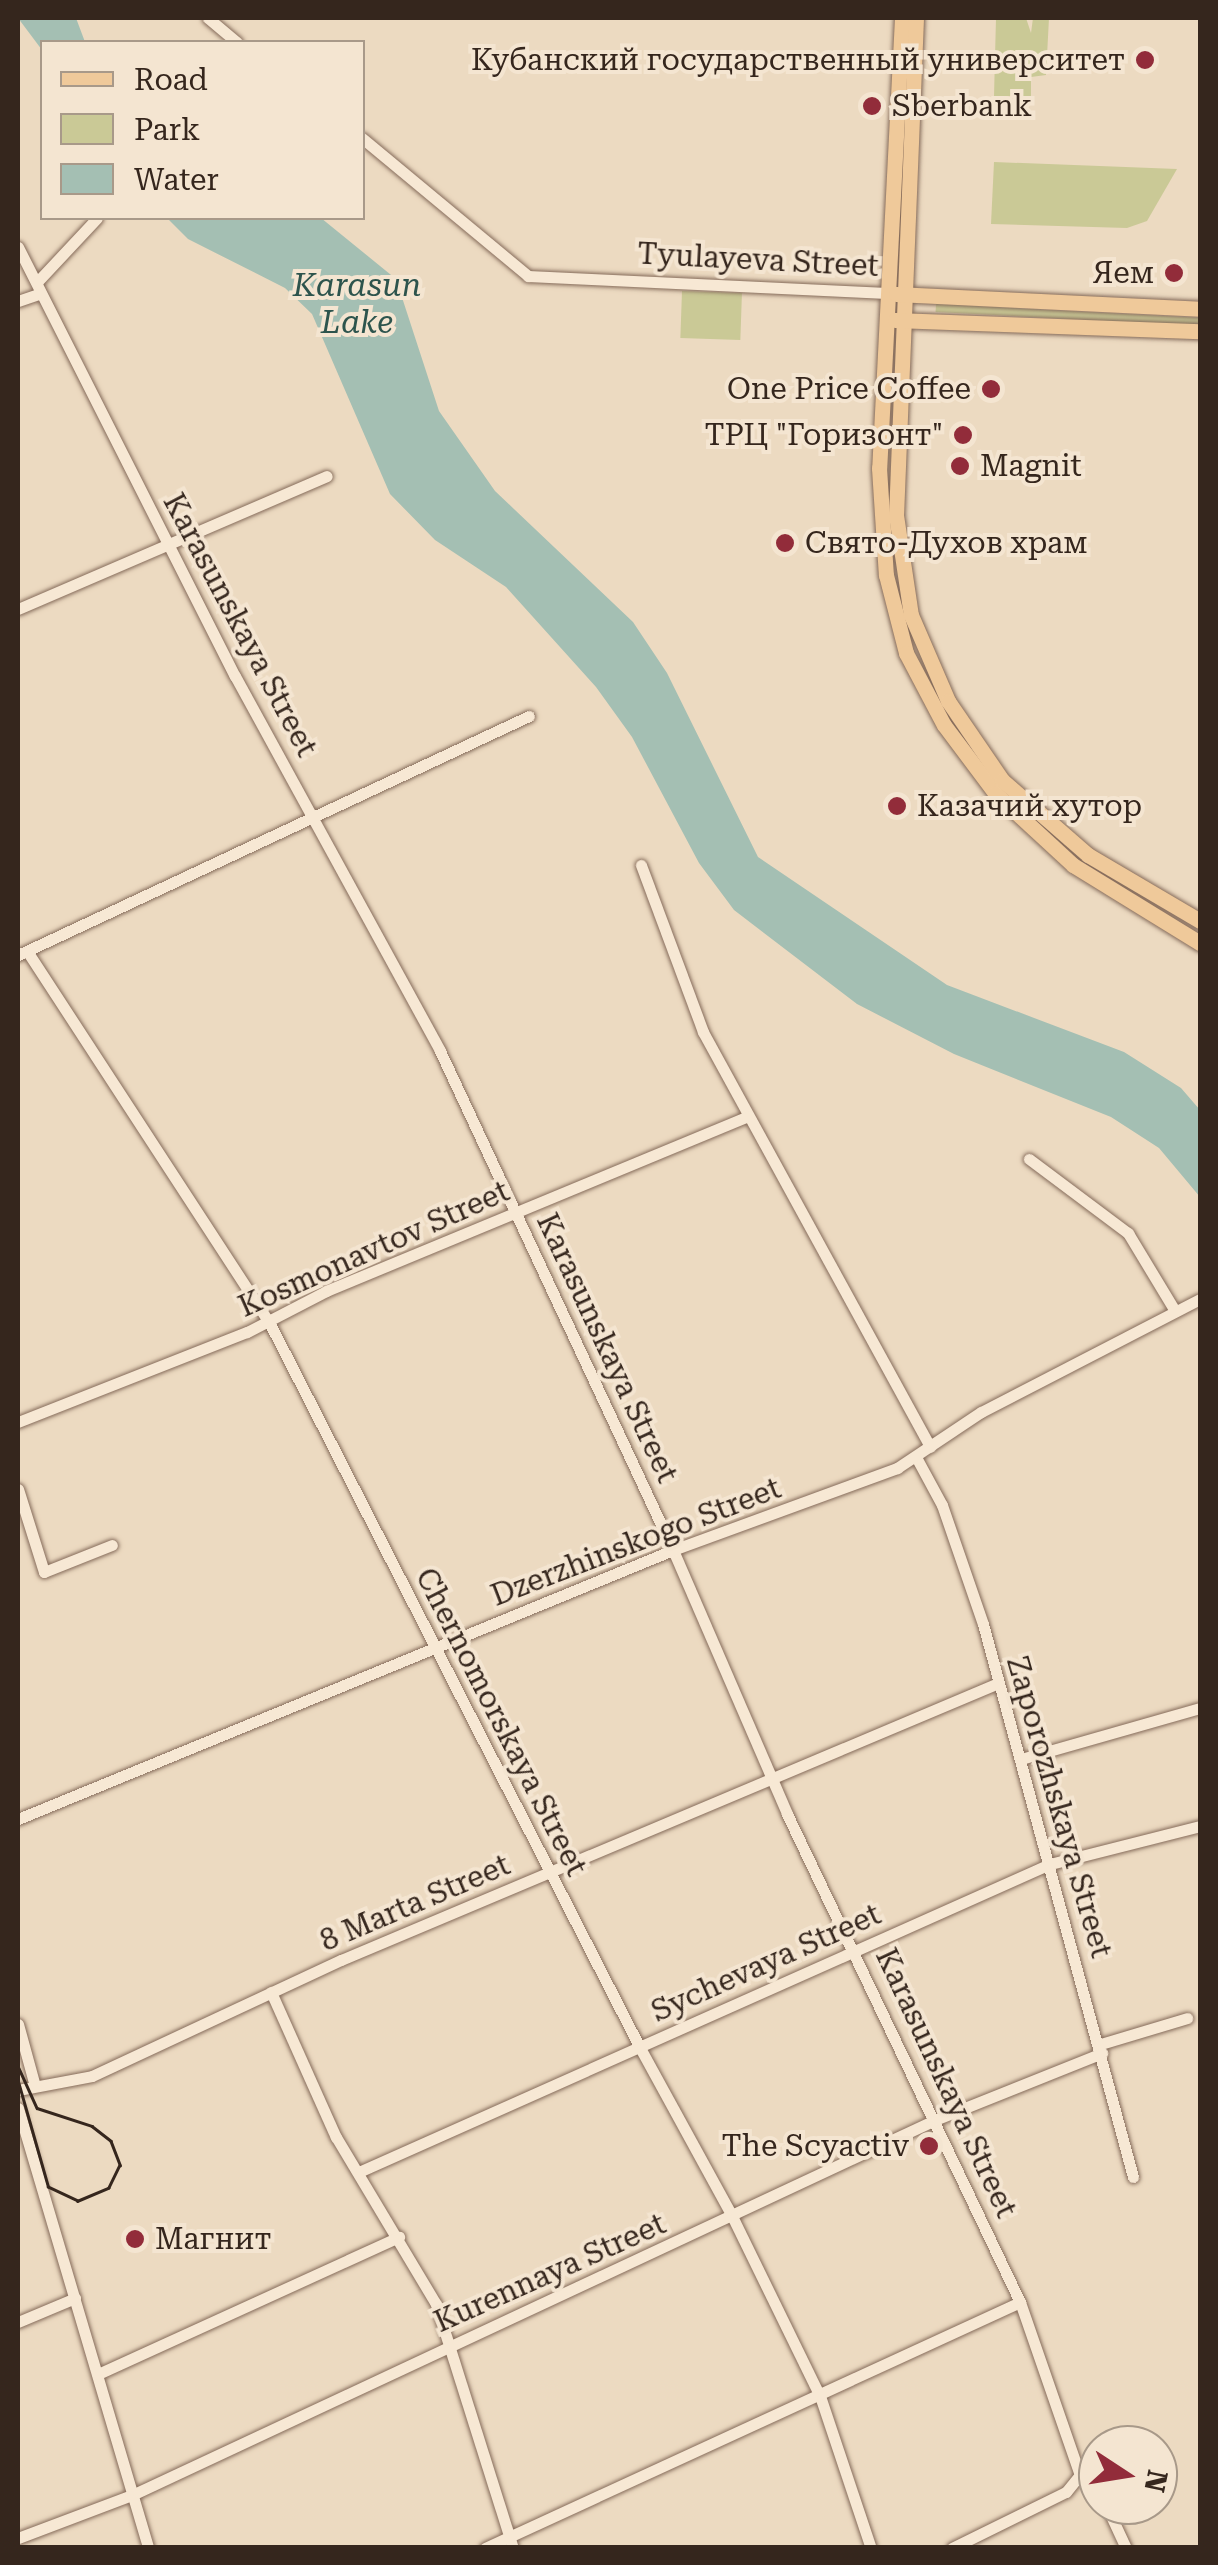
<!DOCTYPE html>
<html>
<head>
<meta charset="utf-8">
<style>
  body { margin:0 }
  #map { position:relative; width:1218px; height:2565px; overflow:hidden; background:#ecdac1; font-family:"Roboto Serif",serif }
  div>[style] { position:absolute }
  .green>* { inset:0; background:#cac996; transform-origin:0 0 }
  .water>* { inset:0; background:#a4bfb3 }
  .roads { filter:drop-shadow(0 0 2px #856b5a) drop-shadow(0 0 2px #856b5a) }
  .minor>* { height:11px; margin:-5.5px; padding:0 5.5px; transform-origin:5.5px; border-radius:5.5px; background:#f7e8d4 }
  .major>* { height:15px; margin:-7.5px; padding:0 7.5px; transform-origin:7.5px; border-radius:7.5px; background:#efc99a }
  .tram>* { height:2.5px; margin:-1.25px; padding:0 1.25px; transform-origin:1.25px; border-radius:1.25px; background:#35261d }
  .dots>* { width:28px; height:28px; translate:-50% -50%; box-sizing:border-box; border:5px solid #f4e5d1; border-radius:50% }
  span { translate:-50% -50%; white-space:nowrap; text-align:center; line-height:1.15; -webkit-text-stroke:8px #f4e5d1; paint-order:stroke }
  .poi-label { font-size:30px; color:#35261d }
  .right { translate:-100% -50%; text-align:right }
  .left { translate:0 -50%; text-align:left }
  .street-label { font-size:30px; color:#35261d }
  .water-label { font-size:32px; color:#2d544d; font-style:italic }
  .frame { position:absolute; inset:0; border:20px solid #35261d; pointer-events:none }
  .legend { position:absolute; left:40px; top:40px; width:325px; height:180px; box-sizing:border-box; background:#f4e5d1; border:2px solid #a89989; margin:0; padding:12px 18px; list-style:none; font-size:30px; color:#35261d }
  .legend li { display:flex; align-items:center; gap:20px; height:50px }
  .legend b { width:50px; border:2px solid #a89989 }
  .north { position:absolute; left:1078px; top:2425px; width:100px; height:100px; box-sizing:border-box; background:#f4e5d1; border:2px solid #a89989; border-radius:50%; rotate:102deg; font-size:28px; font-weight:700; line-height:40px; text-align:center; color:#35261d }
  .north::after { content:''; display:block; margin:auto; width:35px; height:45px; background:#922c3a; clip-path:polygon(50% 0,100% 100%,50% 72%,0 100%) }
</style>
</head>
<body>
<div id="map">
  <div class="green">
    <i style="clip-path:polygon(996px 18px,1026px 18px,1031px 33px,1033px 18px,1049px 18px,1046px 75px,1031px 77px,1031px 96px,994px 96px)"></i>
    <i style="clip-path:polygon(994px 162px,1177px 169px,1147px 221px,1127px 228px,991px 224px)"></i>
    <i style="left:682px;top:291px;width:60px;height:47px;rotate:2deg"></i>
    <i style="left:936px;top:304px;width:264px;height:8px;rotate:3deg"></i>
  </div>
  <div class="water">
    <i style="clip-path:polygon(18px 18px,76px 18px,85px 42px,42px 42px,42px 50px)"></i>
    <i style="clip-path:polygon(167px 218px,321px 218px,396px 279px,439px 411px,495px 491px,633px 622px,667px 673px,758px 857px,947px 985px,1124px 1052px,1181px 1088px,1200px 1110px,1200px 1197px,1159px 1148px,1111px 1117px,954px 1054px,857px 1004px,734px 910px,699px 863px,632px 737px,596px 687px,506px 587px,435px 540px,390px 494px,312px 314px,285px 288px,188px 239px)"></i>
  </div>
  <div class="roads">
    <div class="minor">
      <i style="left:208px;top:18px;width:38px;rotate:40deg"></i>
      <i style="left:362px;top:138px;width:216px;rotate:39.7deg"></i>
      <i style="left:528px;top:276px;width:359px;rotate:2.7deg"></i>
      <i style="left:18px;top:247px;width:481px;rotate:63.2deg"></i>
      <i style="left:235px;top:676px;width:427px;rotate:61.3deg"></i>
      <i style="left:440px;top:1051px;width:551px;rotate:64.97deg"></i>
      <i style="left:673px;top:1550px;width:288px;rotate:66.6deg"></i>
      <i style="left:787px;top:1814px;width:541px;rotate:64.48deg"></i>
      <i style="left:1020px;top:2302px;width:183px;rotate:70.9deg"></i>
      <i style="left:1080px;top:2475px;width:25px;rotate:43deg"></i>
      <i style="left:38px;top:281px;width:86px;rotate:-46.9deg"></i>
      <i style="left:18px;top:301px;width:24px;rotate:-19deg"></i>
      <i style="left:18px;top:609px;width:336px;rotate:-23.3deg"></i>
      <i style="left:641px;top:865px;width:178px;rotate:69.6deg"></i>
      <i style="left:703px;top:1032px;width:473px;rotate:61.3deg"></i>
      <i style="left:27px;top:951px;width:441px;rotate:56.9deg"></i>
      <i style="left:268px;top:1320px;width:815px;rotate:62.93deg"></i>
      <i style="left:639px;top:2046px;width:196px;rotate:61.3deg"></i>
      <i style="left:733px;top:2218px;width:198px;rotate:64deg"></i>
      <i style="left:820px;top:2396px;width:160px;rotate:71.5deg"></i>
      <i style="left:18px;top:955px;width:564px;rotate:-25.07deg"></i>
      <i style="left:1029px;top:1159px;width:124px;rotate:36.8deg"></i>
      <i style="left:1128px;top:1233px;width:91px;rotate:58.9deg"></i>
      <i style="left:18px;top:1422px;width:246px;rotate:-21.5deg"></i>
      <i style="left:247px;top:1332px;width:89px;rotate:-27.4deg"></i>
      <i style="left:326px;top:1291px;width:457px;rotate:-22.5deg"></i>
      <i style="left:916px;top:1457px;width:55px;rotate:61.6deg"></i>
      <i style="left:942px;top:1505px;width:126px;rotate:71deg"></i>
      <i style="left:983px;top:1624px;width:573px;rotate:74.82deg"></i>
      <i style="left:18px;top:1489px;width:87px;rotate:72.6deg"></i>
      <i style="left:44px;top:1572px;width:73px;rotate:-21.7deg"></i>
      <i style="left:1021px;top:1759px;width:186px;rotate:-15.9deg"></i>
      <i style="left:18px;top:1819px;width:708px;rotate:-22.33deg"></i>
      <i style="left:673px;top:1550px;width:239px;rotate:-20.1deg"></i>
      <i style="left:897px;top:1468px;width:101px;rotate:-33.7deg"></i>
      <i style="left:981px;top:1412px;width:246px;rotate:-27.3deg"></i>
      <i style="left:271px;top:1992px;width:159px;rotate:65.9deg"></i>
      <i style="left:336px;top:2137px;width:195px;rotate:59.1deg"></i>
      <i style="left:436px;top:2304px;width:256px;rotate:72.5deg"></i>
      <i style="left:18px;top:2024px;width:64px;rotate:74.7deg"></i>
      <i style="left:1101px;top:2044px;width:90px;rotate:-16.8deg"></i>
      <i style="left:18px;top:2090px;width:75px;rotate:-10.7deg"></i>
      <i style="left:92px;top:2076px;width:275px;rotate:-25deg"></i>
      <i style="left:341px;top:1960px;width:711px;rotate:-22.85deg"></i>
      <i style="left:18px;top:2108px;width:459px;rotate:73.5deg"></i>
      <i style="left:361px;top:2171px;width:754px;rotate:-24.02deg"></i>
      <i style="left:1050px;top:1864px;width:155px;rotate:-14.2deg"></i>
      <i style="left:18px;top:2322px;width:62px;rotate:-22.8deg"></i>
      <i style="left:98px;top:2374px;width:331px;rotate:-24.5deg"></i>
      <i style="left:1106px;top:2505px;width:47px;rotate:65.1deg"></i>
      <i style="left:18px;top:2538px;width:122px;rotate:-20.7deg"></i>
      <i style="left:132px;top:2495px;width:888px;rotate:-25.04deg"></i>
      <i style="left:937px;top:2119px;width:178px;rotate:-21.8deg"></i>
      <i style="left:485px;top:2548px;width:589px;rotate:-24.69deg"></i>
      <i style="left:952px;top:2548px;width:127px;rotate:-26.2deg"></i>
      <i style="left:1066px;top:2492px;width:22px;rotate:-51deg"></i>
    </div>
    <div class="major">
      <i style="left:902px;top:18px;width:451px;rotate:92.9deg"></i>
      <i style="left:879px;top:468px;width:107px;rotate:86.3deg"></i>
      <i style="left:886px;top:575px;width:81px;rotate:75.6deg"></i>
      <i style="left:906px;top:653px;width:81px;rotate:62.2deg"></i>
      <i style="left:944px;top:725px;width:85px;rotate:53.1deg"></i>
      <i style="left:995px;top:793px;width:106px;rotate:42.7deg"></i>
      <i style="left:1073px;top:865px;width:149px;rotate:31.6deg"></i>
      <i style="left:916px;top:18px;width:497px;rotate:92.3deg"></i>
      <i style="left:896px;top:515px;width:101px;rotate:81.5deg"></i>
      <i style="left:911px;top:615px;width:94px;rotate:66.7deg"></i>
      <i style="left:948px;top:701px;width:96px;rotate:55.6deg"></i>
      <i style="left:1002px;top:780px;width:114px;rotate:41.1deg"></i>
      <i style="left:1088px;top:855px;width:130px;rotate:30.5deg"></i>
      <i style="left:896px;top:294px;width:304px;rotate:2.8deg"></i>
      <i style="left:895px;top:320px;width:305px;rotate:2.1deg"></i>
    </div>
  </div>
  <div class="tram">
    <i style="left:18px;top:2066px;width:46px;rotate:65.7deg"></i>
    <i style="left:37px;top:2108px;width:58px;rotate:18.1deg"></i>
    <i style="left:92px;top:2126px;width:24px;rotate:38deg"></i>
    <i style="left:111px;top:2141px;width:26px;rotate:69deg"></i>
    <i style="left:120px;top:2165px;width:25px;rotate:116deg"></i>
    <i style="left:109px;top:2188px;width:34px;rotate:157deg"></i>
    <i style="left:78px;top:2201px;width:33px;rotate:-155deg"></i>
    <i style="left:48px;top:2187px;width:109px;rotate:-105.9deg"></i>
  </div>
  <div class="dots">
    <i style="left:1145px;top:60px;background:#922c3a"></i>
    <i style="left:872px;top:106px;background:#922c3a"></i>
    <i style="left:1174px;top:273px;background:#922c3a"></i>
    <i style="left:991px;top:389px;background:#922c3a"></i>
    <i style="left:963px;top:435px;background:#922c3a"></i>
    <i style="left:960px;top:466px;background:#922c3a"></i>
    <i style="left:785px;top:543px;background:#922c3a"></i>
    <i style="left:897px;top:806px;background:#922c3a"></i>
    <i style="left:929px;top:2146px;background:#922c3a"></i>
    <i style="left:135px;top:2239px;background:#922c3a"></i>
  </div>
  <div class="poi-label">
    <span class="right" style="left:1125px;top:60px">Кубанский государственный университет</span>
    <span class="left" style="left:892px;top:106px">Sberbank</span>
    <span class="right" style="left:1154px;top:273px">Яем</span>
    <span class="right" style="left:971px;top:389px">One Price Coffee</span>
    <span class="right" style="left:943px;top:435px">ТРЦ "Горизонт"</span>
    <span class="left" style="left:980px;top:466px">Magnit</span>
    <span class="left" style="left:805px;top:543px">Свято-Духов храм</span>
    <span class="left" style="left:917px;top:806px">Казачий хутор</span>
    <span class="right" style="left:909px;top:2146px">The Scyactiv</span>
    <span class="left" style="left:155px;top:2239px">Магнит</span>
  </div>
  <div class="street-label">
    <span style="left:758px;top:260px;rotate:3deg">Tyulayeva Street</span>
    <span style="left:240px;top:625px;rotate:62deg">Karasunskaya Street</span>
    <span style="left:374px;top:1249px;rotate:-24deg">Kosmonavtov Street</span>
    <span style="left:607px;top:1348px;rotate:65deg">Karasunskaya Street</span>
    <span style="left:636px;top:1542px;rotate:-21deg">Dzerzhinskogo Street</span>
    <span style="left:501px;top:1722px;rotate:63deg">Chernomorskaya Street</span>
    <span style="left:1059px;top:1807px;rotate:74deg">Zaporozhskaya Street</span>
    <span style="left:415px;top:1903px;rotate:-23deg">8 Marta Street</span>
    <span style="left:766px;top:1963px;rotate:-24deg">Sychevaya Street</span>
    <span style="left:946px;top:2083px;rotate:65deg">Karasunskaya Street</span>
    <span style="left:550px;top:2273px;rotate:-24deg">Kurennaya Street</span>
  </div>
  <div class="water-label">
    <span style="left:357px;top:304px">Karasun<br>Lake</span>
  </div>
  <div class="frame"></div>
  <ul class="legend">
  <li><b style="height:12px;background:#efc99a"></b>Road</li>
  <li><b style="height:28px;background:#cac996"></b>Park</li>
  <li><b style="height:28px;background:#a4bfb3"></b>Water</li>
  </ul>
  <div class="north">N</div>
</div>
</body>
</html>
